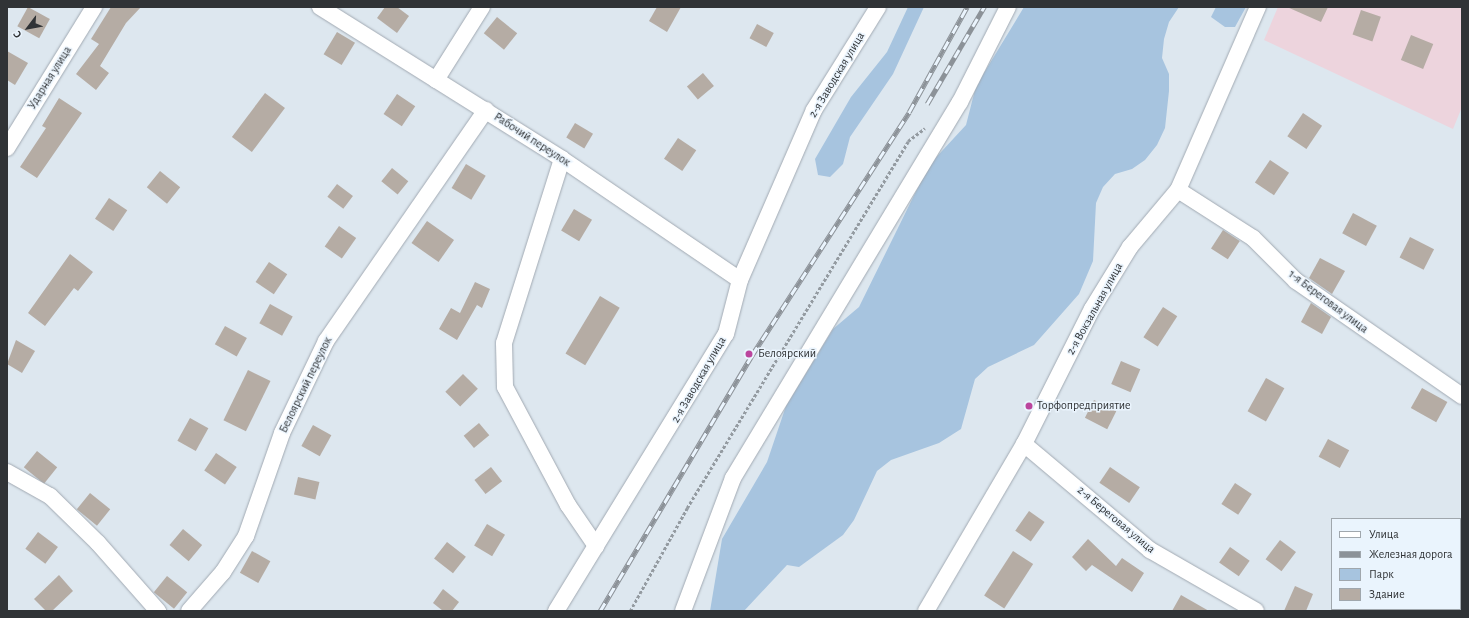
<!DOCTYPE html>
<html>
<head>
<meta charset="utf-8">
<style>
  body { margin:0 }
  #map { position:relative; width:1469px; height:618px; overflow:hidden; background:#dde7ef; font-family:"Alegreya Sans",sans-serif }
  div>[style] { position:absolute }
  .industrial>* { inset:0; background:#edd4dd }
  .green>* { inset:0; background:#a7c4df }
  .building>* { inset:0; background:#b5aca4; transform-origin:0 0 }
  .path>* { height:2.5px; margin-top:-1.25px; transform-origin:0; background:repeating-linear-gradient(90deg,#949ba1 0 3px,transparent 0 5px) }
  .roads { filter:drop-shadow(0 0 1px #a1a9b2) drop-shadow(0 0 1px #a1a9b2) }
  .minor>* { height:16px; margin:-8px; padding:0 8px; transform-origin:8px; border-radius:8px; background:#fff }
  .rail>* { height:4.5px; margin-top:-2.25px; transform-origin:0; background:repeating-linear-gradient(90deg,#eaf4fd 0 9px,#8c9298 0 18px); box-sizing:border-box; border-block:1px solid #8c9298 }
  .dots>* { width:11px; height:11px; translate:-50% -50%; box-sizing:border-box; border:2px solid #eaf4fd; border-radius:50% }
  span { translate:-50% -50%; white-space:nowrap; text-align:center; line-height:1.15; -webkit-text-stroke:3px #eaf4fd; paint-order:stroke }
  .street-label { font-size:12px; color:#303336 }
  .poi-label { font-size:12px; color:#303336 }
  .left { translate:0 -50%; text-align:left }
  .frame { position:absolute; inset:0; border:8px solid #303336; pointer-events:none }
  .legend { position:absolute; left:1331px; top:518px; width:130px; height:92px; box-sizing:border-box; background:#eaf4fd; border:1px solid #a0a7ad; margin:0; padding:5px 7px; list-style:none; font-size:12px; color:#303336 }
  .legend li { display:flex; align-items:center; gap:8px; height:20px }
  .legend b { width:20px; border:1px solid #a0a7ad }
  .north { position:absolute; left:8px; top:8px; width:40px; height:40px; -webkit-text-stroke:3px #eaf4fd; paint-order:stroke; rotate:238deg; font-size:11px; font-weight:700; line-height:16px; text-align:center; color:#303336 }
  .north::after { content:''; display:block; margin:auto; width:14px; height:18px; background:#303336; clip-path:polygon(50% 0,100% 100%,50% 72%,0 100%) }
</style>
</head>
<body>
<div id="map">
  <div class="industrial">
    <i style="clip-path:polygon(1278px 7px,1462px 7px,1462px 107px,1453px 129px,1264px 40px)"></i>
  </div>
  <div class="green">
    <i style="clip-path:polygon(908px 7px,924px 7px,893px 74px,850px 137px,843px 164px,830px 177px,818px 175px,815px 159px,851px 97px,887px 52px)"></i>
    <i style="clip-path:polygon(1024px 7px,1179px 7px,1169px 22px,1164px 39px,1162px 58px,1169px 74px,1169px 91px,1165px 128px,1157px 145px,1145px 160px,1132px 169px,1115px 174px,1103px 187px,1096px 203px,1093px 261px,1079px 294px,1034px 345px,988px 367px,975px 379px,961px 429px,939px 443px,891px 460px,877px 471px,854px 520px,843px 535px,799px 567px,787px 565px,744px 611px,710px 611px,722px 539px,767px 462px,786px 406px,833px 329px,859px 307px,929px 165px,966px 125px,976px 86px)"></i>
    <i style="clip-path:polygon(1216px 7px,1246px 7px,1235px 27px,1225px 27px,1211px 17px)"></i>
  </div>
  <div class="building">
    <i style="left:28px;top:7px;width:25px;height:22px;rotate:29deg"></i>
    <i style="clip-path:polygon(111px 7px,141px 7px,126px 23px,100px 66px,109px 73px,96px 90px,76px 74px,99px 44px,91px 39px)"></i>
    <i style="clip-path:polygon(385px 7px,397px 7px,409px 16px,397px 33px,377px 18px)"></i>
    <i style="clip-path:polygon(657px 7px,681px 7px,667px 32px,649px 21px)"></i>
    <i style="clip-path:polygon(1287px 7px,1328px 7px,1321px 22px)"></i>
    <i style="left:1361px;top:10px;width:21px;height:26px;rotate:19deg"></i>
    <i style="left:497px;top:17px;width:26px;height:21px;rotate:39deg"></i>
    <i style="left:757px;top:24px;width:19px;height:16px;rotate:28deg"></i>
    <i style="left:337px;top:32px;width:21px;height:26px;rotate:31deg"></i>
    <i style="left:1411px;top:35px;width:24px;height:27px;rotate:22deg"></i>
    <i style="clip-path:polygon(7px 51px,28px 63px,15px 85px,7px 80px)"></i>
    <i style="left:703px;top:73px;width:17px;height:21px;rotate:50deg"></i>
    <i style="left:265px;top:93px;width:25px;height:55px;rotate:37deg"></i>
    <i style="left:397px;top:94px;width:22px;height:24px;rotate:34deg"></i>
    <i style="clip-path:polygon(59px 98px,82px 113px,37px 178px,20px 167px,46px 128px,42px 126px)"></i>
    <i style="left:1303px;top:113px;width:23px;height:28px;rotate:34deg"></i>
    <i style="left:575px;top:123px;width:21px;height:17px;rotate:31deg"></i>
    <i style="left:678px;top:138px;width:22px;height:25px;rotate:34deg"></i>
    <i style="left:1270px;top:160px;width:23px;height:27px;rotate:34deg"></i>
    <i style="left:466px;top:164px;width:23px;height:28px;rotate:31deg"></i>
    <i style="left:392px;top:168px;width:21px;height:17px;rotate:39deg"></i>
    <i style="left:160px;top:171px;width:26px;height:21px;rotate:39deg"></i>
    <i style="left:337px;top:184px;width:20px;height:16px;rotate:37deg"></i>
    <i style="left:109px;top:198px;width:22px;height:25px;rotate:34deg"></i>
    <i style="left:574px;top:209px;width:21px;height:25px;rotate:31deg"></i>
    <i style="left:1353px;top:213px;width:27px;height:23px;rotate:28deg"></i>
    <i style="left:427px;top:221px;width:33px;height:27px;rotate:35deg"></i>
    <i style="left:339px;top:226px;width:21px;height:25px;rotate:35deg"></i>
    <i style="left:1223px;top:230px;width:20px;height:22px;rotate:33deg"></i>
    <i style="left:1410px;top:237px;width:27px;height:23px;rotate:27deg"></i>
    <i style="clip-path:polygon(70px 254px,93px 272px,78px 291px,74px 288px,45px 326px,28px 313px)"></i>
    <i style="clip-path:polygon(1320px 258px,1345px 271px,1332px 294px,1309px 278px)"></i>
    <i style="left:269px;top:262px;width:22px;height:24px;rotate:34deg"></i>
    <i style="clip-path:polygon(475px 282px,490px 289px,482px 308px,477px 305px,457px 340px,439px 329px,451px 308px,460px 313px)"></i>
    <i style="left:600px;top:296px;width:23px;height:67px;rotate:31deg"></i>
    <i style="clip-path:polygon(1311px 303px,1331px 317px,1322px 334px,1301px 322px)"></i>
    <i style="left:270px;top:304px;width:26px;height:22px;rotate:29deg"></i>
    <i style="left:1163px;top:307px;width:17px;height:36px;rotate:33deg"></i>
    <i style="left:225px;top:326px;width:25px;height:21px;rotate:29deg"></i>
    <i style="clip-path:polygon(16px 340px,35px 351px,22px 373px,7px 364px)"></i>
    <i style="left:1121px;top:361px;width:21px;height:25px;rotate:23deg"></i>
    <i style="left:248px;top:370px;width:25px;height:56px;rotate:26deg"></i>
    <i style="left:463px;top:374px;width:21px;height:25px;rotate:45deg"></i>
    <i style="left:1266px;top:378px;width:21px;height:38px;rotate:29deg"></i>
    <i style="left:1422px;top:388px;width:29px;height:23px;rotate:29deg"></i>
    <i style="left:1094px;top:400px;width:25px;height:20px;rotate:27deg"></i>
    <i style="left:190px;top:418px;width:21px;height:26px;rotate:29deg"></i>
    <i style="left:479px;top:423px;width:16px;height:20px;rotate:50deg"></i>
    <i style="left:313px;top:425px;width:21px;height:24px;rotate:29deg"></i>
    <i style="left:1328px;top:439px;width:24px;height:20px;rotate:28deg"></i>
    <i style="left:37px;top:451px;width:26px;height:21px;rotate:39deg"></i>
    <i style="left:216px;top:453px;width:25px;height:21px;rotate:34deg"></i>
    <i style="left:491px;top:467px;width:18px;height:21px;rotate:52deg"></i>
    <i style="left:1110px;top:467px;width:36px;height:19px;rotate:34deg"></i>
    <i style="left:298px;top:477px;width:22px;height:18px;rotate:13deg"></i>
    <i style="left:1235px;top:483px;width:20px;height:25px;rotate:33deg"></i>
    <i style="left:90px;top:493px;width:26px;height:21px;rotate:39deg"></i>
    <i style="left:1029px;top:511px;width:19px;height:24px;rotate:35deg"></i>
    <i style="left:487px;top:524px;width:21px;height:25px;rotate:31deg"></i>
    <i style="left:183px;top:529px;width:25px;height:21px;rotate:40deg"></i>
    <i style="left:38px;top:532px;width:25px;height:21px;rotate:37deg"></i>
    <i style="clip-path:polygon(1088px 539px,1116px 566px,1122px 558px,1144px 573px,1132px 592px,1092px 565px,1086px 571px,1072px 557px)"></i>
    <i style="left:1280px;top:540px;width:20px;height:24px;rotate:37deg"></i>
    <i style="left:447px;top:542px;width:24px;height:21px;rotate:38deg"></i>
    <i style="left:1230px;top:547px;width:24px;height:19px;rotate:35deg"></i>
    <i style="left:252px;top:551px;width:21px;height:25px;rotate:29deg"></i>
    <i style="left:1013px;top:551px;width:24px;height:53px;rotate:33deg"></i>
    <i style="clip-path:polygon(59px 575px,73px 591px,52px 611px,46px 611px,34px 599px)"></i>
    <i style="left:167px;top:576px;width:26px;height:21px;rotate:39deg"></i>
    <i style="clip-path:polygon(1295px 586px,1313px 594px,1306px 611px,1284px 611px)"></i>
    <i style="clip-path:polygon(443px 589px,459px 602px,452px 611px,443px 611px,433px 603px)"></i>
    <i style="clip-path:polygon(1181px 595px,1209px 611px,1172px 611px)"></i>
  </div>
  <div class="path">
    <i style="left:630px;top:611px;width:118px;rotate:-61deg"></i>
    <i style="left:687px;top:508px;width:428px;rotate:-58.9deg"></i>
    <i style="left:908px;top:141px;width:21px;rotate:-37deg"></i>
  </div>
  <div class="roads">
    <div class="minor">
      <i style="left:320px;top:7px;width:286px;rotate:32.1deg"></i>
      <i style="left:562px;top:159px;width:215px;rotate:34.2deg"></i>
      <i style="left:436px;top:80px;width:86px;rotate:-57.8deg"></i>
      <i style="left:7px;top:148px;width:166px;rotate:-58.3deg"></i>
      <i style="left:562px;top:159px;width:193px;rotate:107.5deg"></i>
      <i style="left:504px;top:343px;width:44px;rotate:88.7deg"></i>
      <i style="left:505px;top:387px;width:134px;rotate:61.9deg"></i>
      <i style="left:568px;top:505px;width:50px;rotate:55.7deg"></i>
      <i style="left:1178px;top:190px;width:89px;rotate:32.6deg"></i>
      <i style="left:1253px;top:238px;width:61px;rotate:45deg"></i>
      <i style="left:1296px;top:281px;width:202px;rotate:34.7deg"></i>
      <i style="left:1024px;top:444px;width:165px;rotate:40.1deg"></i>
      <i style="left:1150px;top:550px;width:122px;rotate:29.9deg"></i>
      <i style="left:7px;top:472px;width:49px;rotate:29.2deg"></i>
      <i style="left:50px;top:496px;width:67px;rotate:44.4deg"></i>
      <i style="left:98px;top:543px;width:91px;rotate:48.6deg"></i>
      <i style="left:189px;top:611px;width:52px;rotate:-48.9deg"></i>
      <i style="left:223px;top:572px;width:43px;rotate:-57.4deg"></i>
      <i style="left:246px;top:536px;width:109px;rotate:-70.7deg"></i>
      <i style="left:282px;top:433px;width:102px;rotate:-64.4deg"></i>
      <i style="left:326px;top:341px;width:281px;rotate:-55.3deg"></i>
      <i style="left:556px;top:611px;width:325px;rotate:-58.5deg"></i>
      <i style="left:726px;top:334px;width:56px;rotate:-75.5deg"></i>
      <i style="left:740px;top:280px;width:185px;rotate:-66.5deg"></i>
      <i style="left:814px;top:110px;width:121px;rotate:-58.1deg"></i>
      <i style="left:683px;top:611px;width:142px;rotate:-69.4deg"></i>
      <i style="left:733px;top:478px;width:439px;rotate:-58.9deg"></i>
      <i style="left:960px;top:102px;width:106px;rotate:-63.2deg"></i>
      <i style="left:926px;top:611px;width:194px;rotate:-59.6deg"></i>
      <i style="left:1024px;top:444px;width:151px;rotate:-63.3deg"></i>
      <i style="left:1092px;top:309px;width:73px;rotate:-58.5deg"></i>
      <i style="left:1130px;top:247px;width:75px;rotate:-49.9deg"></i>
      <i style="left:1178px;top:190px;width:200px;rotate:-66.4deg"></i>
    </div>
  </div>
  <div class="rail">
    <i style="left:927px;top:104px;width:113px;rotate:-59.6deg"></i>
    <i style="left:600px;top:611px;width:298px;rotate:-59.3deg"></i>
    <i style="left:752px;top:355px;width:289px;rotate:-57.1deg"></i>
    <i style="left:909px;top:112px;width:120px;rotate:-61.1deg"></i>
  </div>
  <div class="dots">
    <i style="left:749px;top:354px;background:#bb459d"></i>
    <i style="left:1029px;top:406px;background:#bb459d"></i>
  </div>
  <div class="street-label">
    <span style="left:837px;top:75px;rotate:-59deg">2-я Заводская улица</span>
    <span style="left:50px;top:78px;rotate:-58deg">Ударная улица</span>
    <span style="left:532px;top:140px;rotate:33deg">Рабочий переулок</span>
    <span style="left:1328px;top:302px;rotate:37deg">1-я Береговая улица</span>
    <span style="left:1095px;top:309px;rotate:-61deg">2-я Вокзальная улица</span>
    <span style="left:699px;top:380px;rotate:-60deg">2-я Заводская улица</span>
    <span style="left:306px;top:385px;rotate:-64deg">Белоярский переулок</span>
    <span style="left:1116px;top:520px;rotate:40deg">2-я Береговая улица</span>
  </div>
  <div class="poi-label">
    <span class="left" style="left:758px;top:354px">Белоярский</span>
    <span class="left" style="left:1037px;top:406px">Торфопредприятие</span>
  </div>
  <div class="frame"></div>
  <ul class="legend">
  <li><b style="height:5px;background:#fff"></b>Улица</li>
  <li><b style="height:5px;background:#8c9298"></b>Железная дорога</li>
  <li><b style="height:11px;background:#a7c4df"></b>Парк</li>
  <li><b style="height:11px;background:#b5aca4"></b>Здание</li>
  </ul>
  <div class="north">С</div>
</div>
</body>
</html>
